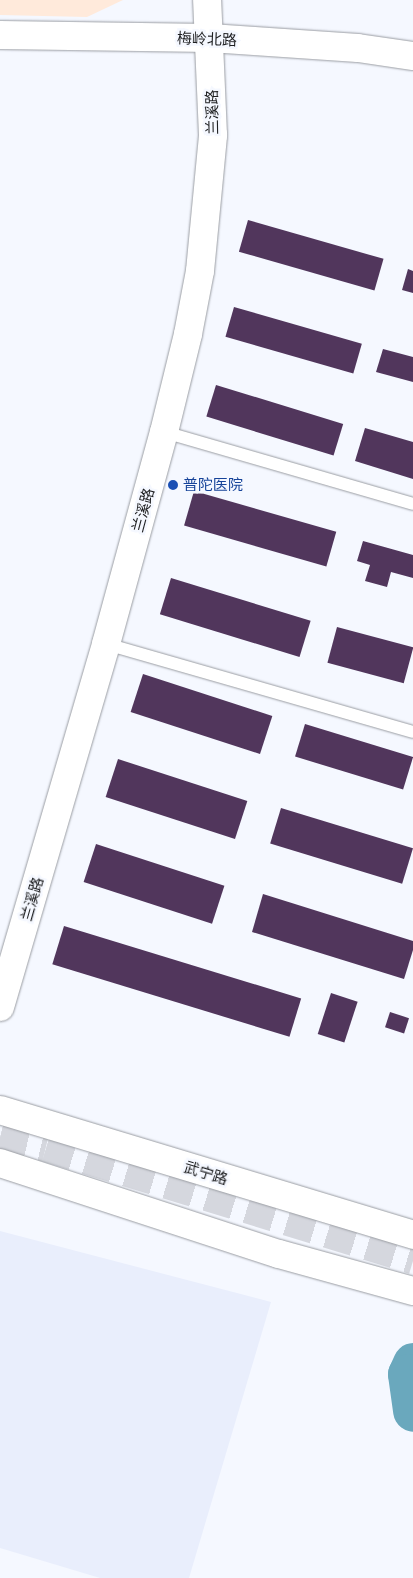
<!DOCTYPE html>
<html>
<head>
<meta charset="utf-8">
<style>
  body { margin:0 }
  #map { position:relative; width:413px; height:1578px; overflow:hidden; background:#f5f8ff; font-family:Arial,"Noto Sans SC",sans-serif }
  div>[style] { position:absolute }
  .built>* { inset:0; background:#e9eefc }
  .medical>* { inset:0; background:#ffeadb }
  .river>* { height:41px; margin:-20.5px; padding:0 20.5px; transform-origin:20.5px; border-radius:20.5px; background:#6aa8bd }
  .building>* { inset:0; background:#51365c; transform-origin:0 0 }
  .trunk-tunnel>* { height:28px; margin-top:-14px; transform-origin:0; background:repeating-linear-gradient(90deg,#d5d7de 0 28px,transparent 0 42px) }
  .roads { filter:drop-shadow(0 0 1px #9a9da3) drop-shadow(0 0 1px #9a9da3) }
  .service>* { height:12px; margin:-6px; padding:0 6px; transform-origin:6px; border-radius:6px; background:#fff }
  .tertiary>* { height:28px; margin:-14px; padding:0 14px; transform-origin:14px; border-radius:14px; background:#fff }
  .primary>* { height:28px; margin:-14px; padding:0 14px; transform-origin:14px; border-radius:14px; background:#fff }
  .dots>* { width:14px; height:14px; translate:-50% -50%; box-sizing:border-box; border:2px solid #f5f8ff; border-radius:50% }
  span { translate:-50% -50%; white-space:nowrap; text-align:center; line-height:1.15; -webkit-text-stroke:5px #f5f8ff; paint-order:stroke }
  .street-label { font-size:15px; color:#1e1f21 }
  .transit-label { font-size:15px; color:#164399 }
  .left { translate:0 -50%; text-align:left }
</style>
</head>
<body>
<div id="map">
  <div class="built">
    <i style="clip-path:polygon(0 1231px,271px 1302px,189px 1578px,100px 1578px,0 1548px)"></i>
  </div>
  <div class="medical">
    <i style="clip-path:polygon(0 0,123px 0,87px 17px,0 15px)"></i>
  </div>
  <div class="river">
    <i style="left:413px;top:1363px;width:12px;rotate:114deg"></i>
    <i style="left:408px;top:1374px;width:37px;rotate:82deg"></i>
  </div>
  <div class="building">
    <i style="left:248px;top:220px;width:141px;height:33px;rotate:16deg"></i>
    <i style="clip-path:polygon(408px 269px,413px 271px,413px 293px,402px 290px)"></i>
    <i style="left:234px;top:307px;width:133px;height:31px;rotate:16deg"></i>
    <i style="clip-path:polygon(383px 349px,413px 357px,413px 382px,376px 372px)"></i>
    <i style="left:216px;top:385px;width:133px;height:33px;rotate:17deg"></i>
    <i style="clip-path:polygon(365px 428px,413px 442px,413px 479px,355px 461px)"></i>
    <i style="left:194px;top:491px;width:148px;height:36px;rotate:16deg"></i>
    <i style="clip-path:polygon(363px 541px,413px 555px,413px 578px,391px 572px,387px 587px,365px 581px,370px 565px,357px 561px)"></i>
    <i style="left:171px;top:578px;width:146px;height:38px;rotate:17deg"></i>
    <i style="left:337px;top:627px;width:79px;height:37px;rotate:15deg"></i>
    <i style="left:143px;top:674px;width:136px;height:40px;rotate:18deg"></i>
    <i style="left:305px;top:724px;width:113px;height:34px;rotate:17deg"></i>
    <i style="left:118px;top:759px;width:136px;height:40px;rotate:18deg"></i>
    <i style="left:281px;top:808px;width:138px;height:37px;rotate:17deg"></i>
    <i style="left:96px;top:844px;width:135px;height:40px;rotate:18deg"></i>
    <i style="clip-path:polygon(263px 894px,413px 941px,413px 950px,404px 979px,252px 932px)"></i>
    <i style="left:64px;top:926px;width:248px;height:40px;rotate:17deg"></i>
    <i style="left:331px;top:993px;width:28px;height:43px;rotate:18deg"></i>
    <i style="left:390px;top:1012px;width:20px;height:16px;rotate:18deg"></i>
  </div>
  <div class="trunk-tunnel">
    <i style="left:0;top:1137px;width:47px;rotate:13.4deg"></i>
    <i style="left:46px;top:1148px;width:384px;rotate:17deg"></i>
  </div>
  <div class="roads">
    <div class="service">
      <i style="left:164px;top:432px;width:259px;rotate:16.1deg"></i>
      <i style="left:106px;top:644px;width:319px;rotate:16deg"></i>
    </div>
    <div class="tertiary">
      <i style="left:0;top:35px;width:210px;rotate:0.8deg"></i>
      <i style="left:210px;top:38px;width:148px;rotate:3.9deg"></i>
      <i style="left:358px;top:48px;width:56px;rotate:8.3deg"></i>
      <i style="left:0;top:1007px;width:378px;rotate:-73.7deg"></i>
      <i style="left:106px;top:644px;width:220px;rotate:-74.7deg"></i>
      <i style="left:164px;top:432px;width:101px;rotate:-76.2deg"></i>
      <i style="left:188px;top:334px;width:64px;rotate:-79.2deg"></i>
      <i style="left:200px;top:271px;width:137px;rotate:-84.5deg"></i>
      <i style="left:213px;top:135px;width:135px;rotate:-92.5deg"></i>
    </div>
    <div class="primary">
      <i style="left:0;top:1110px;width:432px;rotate:16.8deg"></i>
      <i style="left:0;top:1163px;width:293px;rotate:18.1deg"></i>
      <i style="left:279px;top:1254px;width:139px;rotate:15.4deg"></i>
    </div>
  </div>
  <div class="dots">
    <i style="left:173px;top:485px;background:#1a4fb4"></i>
  </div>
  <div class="street-label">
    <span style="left:207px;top:39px;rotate:2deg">梅岭北路</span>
    <span style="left:212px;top:112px;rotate:-91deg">兰溪路</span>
    <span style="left:143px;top:510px;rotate:-75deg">兰溪路</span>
    <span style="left:32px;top:899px;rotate:-74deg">兰溪路</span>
    <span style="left:206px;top:1173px;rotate:17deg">武宁路</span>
  </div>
  <div class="transit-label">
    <span class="left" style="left:183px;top:485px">普陀医院</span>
  </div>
</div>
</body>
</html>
